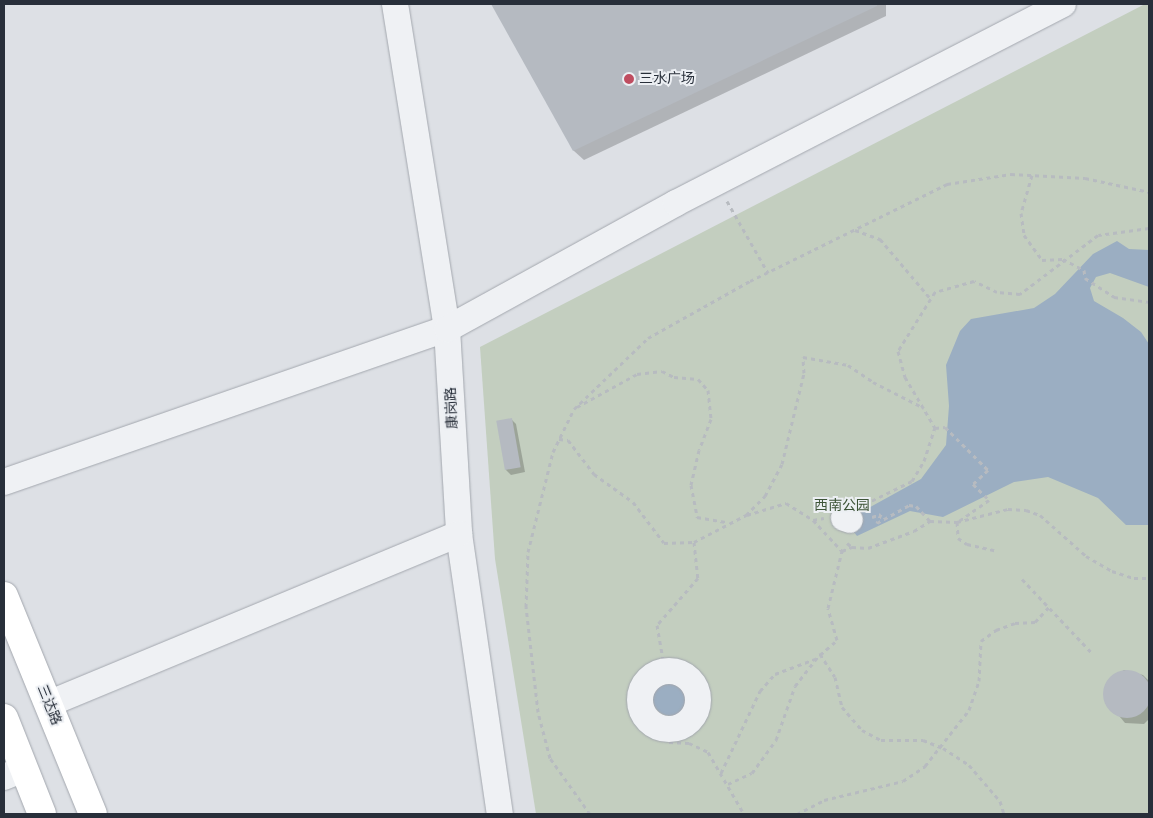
<!DOCTYPE html>
<html>
<head>
<meta charset="utf-8">
<style>
  body { margin:0 }
  #map { position:relative; width:1153px; height:818px; overflow:hidden; background:#dde0e5; font-family:"Source Sans 3","Noto Sans SC",sans-serif }
  div>[style] { position:absolute }
  .green>* { inset:0; background:#c3cebf }
  .water>* { inset:0; background:#9baec2 }
  .round { border-radius:50% }
  .shadow>* { inset:0; background:#0003 }
  .building>* { inset:0; background:#b5bac1; transform-origin:0 0 }
  .path>* { height:3px; margin-top:-1.5px; transform-origin:0; background:repeating-linear-gradient(90deg,#b7bbc0 0 4px,transparent 0 8px) }
  .roads { filter:drop-shadow(0 0 1px #a3a7ae) drop-shadow(0 0 1px #a3a7ae) }
  .minor>* { height:26px; margin:-13px; padding:0 13px; transform-origin:13px; border-radius:13px; background:#eff1f4 }
  .minor>.ring { margin:-13px; padding:0; box-sizing:content-box; background:none; border:26px solid #eff1f4; border-radius:50% }
  .major>* { height:28px; margin:-14px; padding:0 14px; transform-origin:14px; border-radius:14px; background:#fff }
  .dots>* { width:14px; height:14px; translate:-50% -50%; box-sizing:border-box; border:2px solid #eceff3; border-radius:50% }
  span { translate:-50% -50%; white-space:nowrap; text-align:center; line-height:1.15; -webkit-text-stroke:4px #eceff3; paint-order:stroke }
  .poi-label { font-size:14px; color:#282f3a }
  .left { translate:0 -50%; text-align:left }
  .street-label { font-size:14px; color:#282f3a }
  .park-label { font-size:14px; color:#3d5437 }
  .frame { position:absolute; inset:0; border:5px solid #282f3a; pointer-events:none }
</style>
</head>
<body>
<div id="map">
  <div class="green">
    <i style="clip-path:polygon(1145px 4px,1149px 4px,1149px 814px,536px 814px,495px 559px,480px 347px)"></i>
  </div>
  <div class="water">
    <i style="clip-path:polygon(1117px 241px,1129px 249px,1149px 250px,1149px 287px,1110px 273px,1096px 277px,1090px 288px,1094px 301px,1123px 318px,1141px 332px,1149px 344px,1149px 525px,1126px 525px,1098px 498px,1048px 477px,1014px 482px,943px 517px,910px 511px,857px 536px,850px 527px,854px 516px,921px 479px,946px 445px,949px 406px,946px 365px,960px 331px,971px 319px,1034px 308px,1055px 294px,1093px 254px)"></i>
    <i class="round" style="left:652px;top:678px;width:38px;height:38px"></i>
  </div>
  <div class="shadow">
    <i style="clip-path:polygon(492px 4px,886px 4px,886px 16px,584px 160px,574px 151px)"></i>
    <i style="clip-path:polygon(511px 419px,516px 424px,525px 472px,511px 475px,506px 470px)"></i>
    <i style="clip-path:polygon(1124px 670px,1143px 675px,1149px 681px,1149px 719px,1144px 724px,1125px 723px,1105px 699px,1108px 681px)"></i>
  </div>
  <div class="building">
    <i style="clip-path:polygon(491px 4px,877px 4px,877px 6px,573px 151px)"></i>
    <i style="left:512px;top:418px;width:50px;height:16px;rotate:80deg"></i>
    <i class="round" style="left:1103px;top:670px;width:48px;height:48px"></i>
  </div>
  <div class="path">
    <i style="left:1032px;top:175px;width:40px;rotate:106deg"></i>
    <i style="left:1021px;top:213px;width:22px;rotate:82deg"></i>
    <i style="left:1024px;top:235px;width:31px;rotate:54deg"></i>
    <i style="left:1042px;top:260px;width:21px;rotate:-3deg"></i>
    <i style="left:1063px;top:259px;width:24px;rotate:28deg"></i>
    <i style="left:1084px;top:270px;width:8px;rotate:83deg"></i>
    <i style="left:1085px;top:278px;width:35px;rotate:33deg"></i>
    <i style="left:1114px;top:297px;width:35px;rotate:8deg"></i>
    <i style="left:727px;top:201px;width:83px;rotate:60.3deg"></i>
    <i style="left:1149px;top:228px;width:51px;rotate:172.2deg"></i>
    <i style="left:1098px;top:235px;width:98px;rotate:142.9deg"></i>
    <i style="left:1020px;top:294px;width:23px;rotate:-175deg"></i>
    <i style="left:997px;top:292px;width:25px;rotate:-154deg"></i>
    <i style="left:974px;top:281px;width:41px;rotate:164.2deg"></i>
    <i style="left:935px;top:292px;width:70px;rotate:122.1deg"></i>
    <i style="left:898px;top:351px;width:27px;rotate:75deg"></i>
    <i style="left:905px;top:377px;width:59px;rotate:59.5deg"></i>
    <i style="left:935px;top:428px;width:10px;rotate:-6deg"></i>
    <i style="left:945px;top:427px;width:61px;rotate:45deg"></i>
    <i style="left:988px;top:470px;width:21px;rotate:137deg"></i>
    <i style="left:973px;top:484px;width:23px;rotate:45deg"></i>
    <i style="left:989px;top:500px;width:39px;rotate:145deg"></i>
    <i style="left:957px;top:522px;width:53px;rotate:-14.3deg"></i>
    <i style="left:1008px;top:509px;width:18px;rotate:3deg"></i>
    <i style="left:1026px;top:510px;width:15px;rotate:20deg"></i>
    <i style="left:1040px;top:515px;width:62px;rotate:41.7deg"></i>
    <i style="left:1086px;top:556px;width:30px;rotate:30deg"></i>
    <i style="left:1112px;top:571px;width:23px;rotate:18deg"></i>
    <i style="left:1134px;top:578px;width:15px"></i>
    <i style="left:855px;top:230px;width:27px;rotate:20deg"></i>
    <i style="left:880px;top:239px;width:77px;rotate:49.7deg"></i>
    <i style="left:577px;top:407px;width:68px;rotate:-28.8deg"></i>
    <i style="left:637px;top:374px;width:25px;rotate:-7deg"></i>
    <i style="left:662px;top:371px;width:13px;rotate:27deg"></i>
    <i style="left:674px;top:377px;width:24px;rotate:5deg"></i>
    <i style="left:698px;top:379px;width:15px;rotate:48deg"></i>
    <i style="left:708px;top:390px;width:29px;rotate:84deg"></i>
    <i style="left:711px;top:419px;width:33px;rotate:111deg"></i>
    <i style="left:699px;top:450px;width:36px;rotate:103deg"></i>
    <i style="left:691px;top:485px;width:33px;rotate:79deg"></i>
    <i style="left:697px;top:517px;width:29px;rotate:10deg"></i>
    <i style="left:559px;top:439px;width:9px;rotate:6deg"></i>
    <i style="left:568px;top:440px;width:43px;rotate:52.6deg"></i>
    <i style="left:594px;top:474px;width:48px;rotate:35.7deg"></i>
    <i style="left:633px;top:502px;width:51px;rotate:52.9deg"></i>
    <i style="left:664px;top:543px;width:30px;rotate:-2deg"></i>
    <i style="left:694px;top:542px;width:36px;rotate:84deg"></i>
    <i style="left:698px;top:578px;width:62px;rotate:131.1deg"></i>
    <i style="left:657px;top:625px;width:47px;rotate:80.1deg"></i>
    <i style="left:865px;top:504px;width:52px;rotate:-26.1deg"></i>
    <i style="left:912px;top:481px;width:23px;rotate:-59deg"></i>
    <i style="left:924px;top:461px;width:35px;rotate:-72deg"></i>
    <i style="left:747px;top:515px;width:41px;rotate:-17.1deg"></i>
    <i style="left:786px;top:503px;width:32px;rotate:32deg"></i>
    <i style="left:813px;top:520px;width:11px;rotate:-10deg"></i>
    <i style="left:872px;top:517px;width:9px;rotate:-18deg"></i>
    <i style="left:881px;top:514px;width:10px;rotate:114deg"></i>
    <i style="left:877px;top:523px;width:37px;rotate:-29deg"></i>
    <i style="left:909px;top:505px;width:7px;rotate:8deg"></i>
    <i style="left:916px;top:506px;width:21px;rotate:47deg"></i>
    <i style="left:813px;top:520px;width:42px;rotate:46.9deg"></i>
    <i style="left:842px;top:551px;width:11px;rotate:-22deg"></i>
    <i style="left:694px;top:542px;width:59px;rotate:-27.4deg"></i>
    <i style="left:746px;top:515px;width:27px;rotate:-45deg"></i>
    <i style="left:765px;top:496px;width:36px;rotate:-62deg"></i>
    <i style="left:782px;top:464px;width:94px;rotate:-76.4deg"></i>
    <i style="left:804px;top:373px;width:16px;rotate:-94deg"></i>
    <i style="left:803px;top:357px;width:46px;rotate:10.1deg"></i>
    <i style="left:848px;top:365px;width:30px;rotate:34deg"></i>
    <i style="left:873px;top:382px;width:57px;rotate:27deg"></i>
    <i style="left:847px;top:543px;width:6px;rotate:39deg"></i>
    <i style="left:852px;top:547px;width:16px;rotate:4deg"></i>
    <i style="left:868px;top:548px;width:49px;rotate:-20.3deg"></i>
    <i style="left:914px;top:531px;width:19px;rotate:-32deg"></i>
    <i style="left:930px;top:521px;width:27px;rotate:2deg"></i>
    <i style="left:957px;top:522px;width:16px;rotate:86deg"></i>
    <i style="left:958px;top:538px;width:11px;rotate:34deg"></i>
    <i style="left:967px;top:544px;width:28px;rotate:13deg"></i>
    <i style="left:1022px;top:579px;width:102px;rotate:46.6deg"></i>
    <i style="left:820px;top:655px;width:23px;rotate:-41deg"></i>
    <i style="left:837px;top:640px;width:33px;rotate:-106deg"></i>
    <i style="left:828px;top:608px;width:59px;rotate:-76.2deg"></i>
    <i style="left:663px;top:728px;width:15px;rotate:67deg"></i>
    <i style="left:669px;top:742px;width:20px;rotate:3deg"></i>
    <i style="left:689px;top:743px;width:21px;rotate:25deg"></i>
    <i style="left:708px;top:752px;width:72px;rotate:59.9deg"></i>
    <i style="left:721px;top:773px;width:91px;rotate:-64.6deg"></i>
    <i style="left:760px;top:691px;width:23px;rotate:-49deg"></i>
    <i style="left:775px;top:674px;width:43px;rotate:-20.6deg"></i>
    <i style="left:728px;top:784px;width:26px;rotate:-25deg"></i>
    <i style="left:752px;top:773px;width:41px;rotate:-54deg"></i>
    <i style="left:776px;top:740px;width:57px;rotate:-70.6deg"></i>
    <i style="left:795px;top:686px;width:41px;rotate:-52deg"></i>
    <i style="left:820px;top:654px;width:27px;rotate:57deg"></i>
    <i style="left:835px;top:677px;width:31px;rotate:77deg"></i>
    <i style="left:842px;top:707px;width:30px;rotate:49deg"></i>
    <i style="left:862px;top:730px;width:21px;rotate:28deg"></i>
    <i style="left:881px;top:740px;width:42px"></i>
    <i style="left:923px;top:740px;width:22px;rotate:22deg"></i>
    <i style="left:943px;top:748px;width:31px;rotate:33deg"></i>
    <i style="left:969px;top:765px;width:48px;rotate:49.3deg"></i>
    <i style="left:1000px;top:801px;width:14px;rotate:73deg"></i>
    <i style="left:590px;top:814px;width:69px;rotate:-125.5deg"></i>
    <i style="left:550px;top:758px;width:48px;rotate:-104.6deg"></i>
    <i style="left:538px;top:712px;width:106px;rotate:-96.5deg"></i>
    <i style="left:526px;top:607px;width:55px;rotate:-87.9deg"></i>
    <i style="left:528px;top:552px;width:103px;rotate:-76deg"></i>
    <i style="left:553px;top:452px;width:48px;rotate:-64deg"></i>
    <i style="left:574px;top:409px;width:103px;rotate:-43.8deg"></i>
    <i style="left:648px;top:338px;width:117px;rotate:-29.2deg"></i>
    <i style="left:750px;top:281px;width:220px;rotate:-26.2deg"></i>
    <i style="left:947px;top:184px;width:65px;rotate:-8.9deg"></i>
    <i style="left:1011px;top:174px;width:74px;rotate:3.1deg"></i>
    <i style="left:1085px;top:178px;width:66px;rotate:12.3deg"></i>
    <i style="left:797px;top:814px;width:30px;rotate:-27deg"></i>
    <i style="left:824px;top:800px;width:81px;rotate:-13.5deg"></i>
    <i style="left:903px;top:781px;width:27px;rotate:-34deg"></i>
    <i style="left:925px;top:766px;width:71px;rotate:-51.8deg"></i>
    <i style="left:969px;top:710px;width:31px;rotate:-71deg"></i>
    <i style="left:979px;top:681px;width:40px;rotate:-87.1deg"></i>
    <i style="left:981px;top:641px;width:19px;rotate:-36deg"></i>
    <i style="left:996px;top:630px;width:20px;rotate:-20deg"></i>
    <i style="left:1015px;top:623px;width:20px;rotate:-3deg"></i>
    <i style="left:1035px;top:622px;width:21px;rotate:-47deg"></i>
  </div>
  <div class="roads">
    <div class="minor">
      <i style="left:395px;top:4px;width:329px;rotate:80.9deg"></i>
      <i style="left:447px;top:329px;width:205px;rotate:86.6deg"></i>
      <i style="left:459px;top:534px;width:283px;rotate:81.7deg"></i>
      <i style="left:4px;top:482px;width:469px;rotate:-19.1deg"></i>
      <i style="left:447px;top:329px;width:261px;rotate:-28.8deg"></i>
      <i style="left:676px;top:203px;width:435px;rotate:-27.2deg"></i>
      <i style="left:844px;top:518px;width:6px;rotate:18deg"></i>
      <i class="ring" style="left:640px;top:671px;width:32px;height:32px"></i>
      <i style="left:48px;top:704px;width:445px;rotate:-22.5deg"></i>
      <i style="left:4px;top:777px;width:22px;rotate:-22deg"></i>
    </div>
    <div class="major">
      <i style="left:4px;top:596px;width:235px;rotate:67.8deg"></i>
      <i style="left:4px;top:718px;width:103px;rotate:68.4deg"></i>
    </div>
  </div>
  <div class="dots">
    <i style="left:629px;top:79px;background:#bf4d60"></i>
  </div>
  <div class="poi-label">
    <span class="left" style="left:639px;top:79px">三水广场</span>
  </div>
  <div class="street-label">
    <span style="left:452px;top:408px;rotate:-93deg">康岗路</span>
    <span style="left:49px;top:705px;rotate:68deg">三达路</span>
  </div>
  <div class="park-label">
    <span style="left:842px;top:506px">西南公园</span>
  </div>
  <div class="frame"></div>
</div>
</body>
</html>
